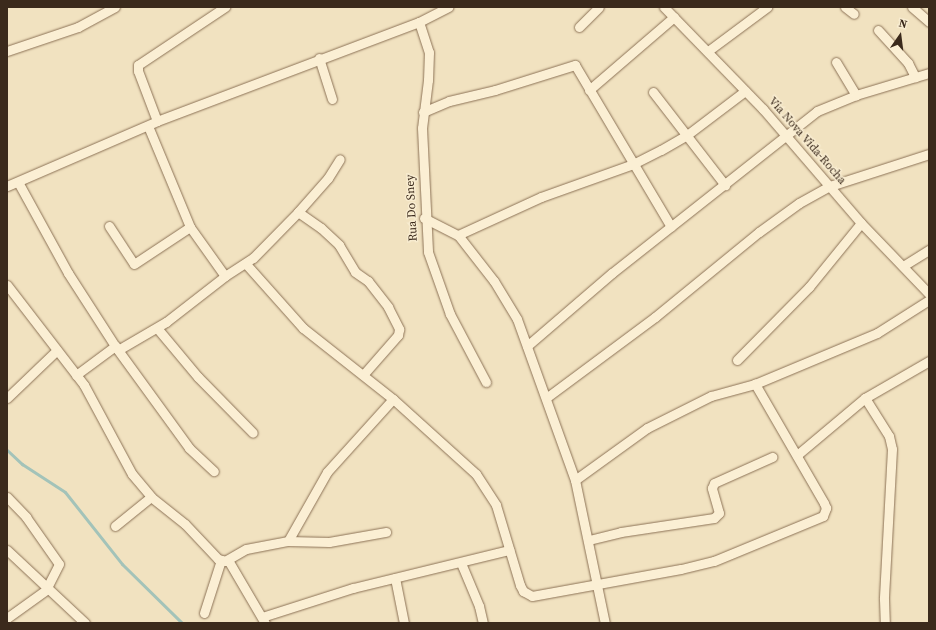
<!DOCTYPE html>
<html>
<head>
<meta charset="utf-8">
<style>
  body { margin:0 }
  #map { position:relative; width:936px; height:630px; overflow:hidden; background:#f1e2c0; font-family:"Source Serif 4",serif }
  div>[style] { position:absolute }
  .stream>* { height:3px; margin:-1.5px; padding:0 1.5px; transform-origin:1.5px; border-radius:1.5px; background:#a3c3b9 }
  .roads { filter:drop-shadow(0 0 1px #8c7256) drop-shadow(0 0 1px #8c7256) }
  .street>* { height:9px; margin:-4.5px; padding:0 4.5px; transform-origin:4.5px; border-radius:4.5px; background:#fbefd4 }
  span { translate:-50% -50%; white-space:nowrap; text-align:center; line-height:1.15; -webkit-text-stroke:3px #f8ecd0; paint-order:stroke }
  .street-label { font-size:12px; color:#3b2a1c }
  .frame { position:absolute; inset:0; border:8px solid #3b2a1c; pointer-events:none }
  .north { position:absolute; left:880px; top:16px; width:40px; height:40px; -webkit-text-stroke:3px #f8ecd0; paint-order:stroke; rotate:14deg; font-size:11px; font-weight:700; line-height:16px; text-align:center; color:#3b2a1c }
  .north::after { content:''; display:block; margin:auto; width:14px; height:18px; background:#3b2a1c; clip-path:polygon(50% 0,100% 100%,50% 72%,0 100%) }
</style>
</head>
<body>
<div id="map">
  <div class="stream">
    <i style="left:7px;top:450px;width:21px;rotate:43deg"></i>
    <i style="left:22px;top:464px;width:51px;rotate:33.1deg"></i>
    <i style="left:65px;top:492px;width:92px;rotate:51.6deg"></i>
    <i style="left:122px;top:564px;width:84px;rotate:44.5deg"></i>
  </div>
  <div class="roads">
    <div class="street">
      <i style="left:664px;top:7px;width:142px;rotate:45.9deg"></i>
      <i style="left:763px;top:109px;width:150px;rotate:49.3deg"></i>
      <i style="left:861px;top:223px;width:98px;rotate:46.2deg"></i>
      <i style="left:845px;top:7px;width:11px;rotate:38deg"></i>
      <i style="left:912px;top:7px;width:23px;rotate:41deg"></i>
      <i style="left:419px;top:22px;width:32px;rotate:72deg"></i>
      <i style="left:429px;top:52px;width:28px;rotate:92deg"></i>
      <i style="left:428px;top:80px;width:48px;rotate:97.1deg"></i>
      <i style="left:422px;top:128px;width:124px;rotate:87.2deg"></i>
      <i style="left:428px;top:252px;width:66px;rotate:70.5deg"></i>
      <i style="left:450px;top:314px;width:77px;rotate:62.1deg"></i>
      <i style="left:579px;top:27px;width:28px;rotate:-45deg"></i>
      <i style="left:878px;top:30px;width:45px;rotate:47.7deg"></i>
      <i style="left:908px;top:63px;width:16px;rotate:63deg"></i>
      <i style="left:7px;top:51px;width:75px;rotate:-18.7deg"></i>
      <i style="left:78px;top:27px;width:42px;rotate:-28.4deg"></i>
      <i style="left:708px;top:51px;width:74px;rotate:-36.7deg"></i>
      <i style="left:319px;top:58px;width:43px;rotate:72.4deg"></i>
      <i style="left:836px;top:62px;width:39px;rotate:59deg"></i>
      <i style="left:589px;top:90px;width:112px;rotate:-40.7deg"></i>
      <i style="left:653px;top:92px;width:118px;rotate:52.3deg"></i>
      <i style="left:423px;top:112px;width:28px;rotate:-23deg"></i>
      <i style="left:449px;top:101px;width:47px;rotate:-13.4deg"></i>
      <i style="left:495px;top:90px;width:84px;rotate:-17.4deg"></i>
      <i style="left:575px;top:65px;width:188px;rotate:59.3deg"></i>
      <i style="left:157px;top:121px;width:53px;rotate:-110.8deg"></i>
      <i style="left:138px;top:71px;width:6px;rotate:-90deg"></i>
      <i style="left:138px;top:65px;width:105px;rotate:-33.7deg"></i>
      <i style="left:148px;top:126px;width:109px;rotate:67.4deg"></i>
      <i style="left:190px;top:227px;width:60px;rotate:54.5deg"></i>
      <i style="left:18px;top:182px;width:104px;rotate:61.2deg"></i>
      <i style="left:68px;top:273px;width:87px;rotate:57.2deg"></i>
      <i style="left:115px;top:346px;width:126px;rotate:54deg"></i>
      <i style="left:189px;top:448px;width:34px;rotate:43deg"></i>
      <i style="left:7px;top:186px;width:163px;rotate:-23.4deg"></i>
      <i style="left:157px;top:121px;width:280px;rotate:-20.7deg"></i>
      <i style="left:419px;top:22px;width:33px;rotate:-27deg"></i>
      <i style="left:298px;top:212px;width:28px;rotate:35deg"></i>
      <i style="left:321px;top:228px;width:25px;rotate:43deg"></i>
      <i style="left:339px;top:245px;width:31px;rotate:59deg"></i>
      <i style="left:355px;top:272px;width:16px;rotate:35deg"></i>
      <i style="left:368px;top:281px;width:33px;rotate:52deg"></i>
      <i style="left:388px;top:307px;width:25px;rotate:63deg"></i>
      <i style="left:399px;top:329px;width:6px;rotate:99deg"></i>
      <i style="left:398px;top:335px;width:53px;rotate:131.2deg"></i>
      <i style="left:424px;top:218px;width:38px;rotate:27deg"></i>
      <i style="left:458px;top:235px;width:58px;rotate:52deg"></i>
      <i style="left:494px;top:281px;width:44px;rotate:58.8deg"></i>
      <i style="left:517px;top:319px;width:171px;rotate:70.2deg"></i>
      <i style="left:575px;top:480px;width:146px;rotate:78.2deg"></i>
      <i style="left:109px;top:226px;width:45px;rotate:56.7deg"></i>
      <i style="left:134px;top:264px;width:67px;rotate:-33.5deg"></i>
      <i style="left:458px;top:235px;width:91px;rotate:-24.6deg"></i>
      <i style="left:541px;top:197px;width:98px;rotate:-19.7deg"></i>
      <i style="left:633px;top:164px;width:31px;rotate:-27deg"></i>
      <i style="left:661px;top:150px;width:30px;rotate:-30deg"></i>
      <i style="left:687px;top:135px;width:73px;rotate:-37.2deg"></i>
      <i style="left:246px;top:264px;width:86px;rotate:48.3deg"></i>
      <i style="left:303px;top:328px;width:115px;rotate:38.3deg"></i>
      <i style="left:393px;top:399px;width:112px;rotate:42.1deg"></i>
      <i style="left:476px;top:474px;width:37px;rotate:57deg"></i>
      <i style="left:496px;top:505px;width:84px;rotate:73.3deg"></i>
      <i style="left:520px;top:585px;width:7px;rotate:63deg"></i>
      <i style="left:523px;top:591px;width:10px;rotate:29deg"></i>
      <i style="left:532px;top:596px;width:151px;rotate:-10.3deg"></i>
      <i style="left:681px;top:569px;width:34px;rotate:-14deg"></i>
      <i style="left:714px;top:561px;width:118px;rotate:-22.4deg"></i>
      <i style="left:823px;top:516px;width:9px;rotate:-69deg"></i>
      <i style="left:826px;top:508px;width:5px;rotate:-112deg"></i>
      <i style="left:824px;top:503px;width:138px;rotate:-120.1deg"></i>
      <i style="left:903px;top:266px;width:31px;rotate:-32deg"></i>
      <i style="left:7px;top:285px;width:126px;rotate:52.4deg"></i>
      <i style="left:84px;top:385px;width:101px;rotate:61.7deg"></i>
      <i style="left:132px;top:474px;width:30px;rotate:50deg"></i>
      <i style="left:151px;top:497px;width:43px;rotate:38.5deg"></i>
      <i style="left:185px;top:524px;width:48px;rotate:46.7deg"></i>
      <i style="left:218px;top:559px;width:7px;rotate:16deg"></i>
      <i style="left:225px;top:561px;width:24px;rotate:-30deg"></i>
      <i style="left:246px;top:549px;width:43px;rotate:-10.8deg"></i>
      <i style="left:288px;top:541px;width:41px;rotate:1.4deg"></i>
      <i style="left:329px;top:542px;width:58px;rotate:-10deg"></i>
      <i style="left:157px;top:328px;width:64px;rotate:50.1deg"></i>
      <i style="left:198px;top:377px;width:78px;rotate:45.5deg"></i>
      <i style="left:527px;top:346px;width:112px;rotate:-40.7deg"></i>
      <i style="left:612px;top:273px;width:261px;rotate:-38.3deg"></i>
      <i style="left:817px;top:111px;width:42px;rotate:-22.3deg"></i>
      <i style="left:856px;top:95px;width:76px;rotate:-16.8deg"></i>
      <i style="left:118px;top:350px;width:56px;rotate:-30.3deg"></i>
      <i style="left:166px;top:322px;width:75px;rotate:-37.9deg"></i>
      <i style="left:225px;top:276px;width:33px;rotate:-33deg"></i>
      <i style="left:253px;top:258px;width:64px;rotate:-45.6deg"></i>
      <i style="left:298px;top:212px;width:45px;rotate:-48.6deg"></i>
      <i style="left:328px;top:178px;width:22px;rotate:-58deg"></i>
      <i style="left:737px;top:360px;width:103px;rotate:-45.4deg"></i>
      <i style="left:809px;top:287px;width:82px;rotate:-50.9deg"></i>
      <i style="left:76px;top:375px;width:49px;rotate:-36.6deg"></i>
      <i style="left:7px;top:398px;width:69px;rotate:-43.8deg"></i>
      <i style="left:546px;top:398px;width:136px;rotate:-36.6deg"></i>
      <i style="left:655px;top:317px;width:134px;rotate:-39.3deg"></i>
      <i style="left:759px;top:232px;width:49px;rotate:-35.9deg"></i>
      <i style="left:799px;top:203px;width:35px;rotate:-29deg"></i>
      <i style="left:830px;top:186px;width:104px;rotate:-17.9deg"></i>
      <i style="left:865px;top:398px;width:45px;rotate:57.7deg"></i>
      <i style="left:889px;top:436px;width:13px;rotate:77deg"></i>
      <i style="left:892px;top:449px;width:150px;rotate:93.1deg"></i>
      <i style="left:884px;top:599px;width:24px;rotate:88deg"></i>
      <i style="left:797px;top:455px;width:89px;rotate:-40deg"></i>
      <i style="left:865px;top:398px;width:74px;rotate:-30deg"></i>
      <i style="left:575px;top:480px;width:89px;rotate:-35.8deg"></i>
      <i style="left:647px;top:428px;width:72px;rotate:-26.6deg"></i>
      <i style="left:711px;top:396px;width:46px;rotate:-15.3deg"></i>
      <i style="left:755px;top:384px;width:132px;rotate:-22.7deg"></i>
      <i style="left:877px;top:333px;width:62px;rotate:-32.4deg"></i>
      <i style="left:7px;top:497px;width:28px;rotate:46deg"></i>
      <i style="left:26px;top:517px;width:57px;rotate:54.9deg"></i>
      <i style="left:59px;top:564px;width:29px;rotate:117deg"></i>
      <i style="left:46px;top:590px;width:48px;rotate:144.3deg"></i>
      <i style="left:115px;top:526px;width:46px;rotate:-38.9deg"></i>
      <i style="left:589px;top:540px;width:33px;rotate:-14deg"></i>
      <i style="left:621px;top:532px;width:94px;rotate:-8.6deg"></i>
      <i style="left:714px;top:518px;width:7px;rotate:-45deg"></i>
      <i style="left:719px;top:513px;width:26px;rotate:-106deg"></i>
      <i style="left:712px;top:488px;width:5px;rotate:-68deg"></i>
      <i style="left:714px;top:483px;width:64px;rotate:-24.1deg"></i>
      <i style="left:288px;top:541px;width:79px;rotate:-60.5deg"></i>
      <i style="left:327px;top:472px;width:98px;rotate:-47.9deg"></i>
      <i style="left:7px;top:550px;width:107px;rotate:43.1deg"></i>
      <i style="left:228px;top:560px;width:73px;rotate:59.6deg"></i>
      <i style="left:461px;top:563px;width:47px;rotate:67.3deg"></i>
      <i style="left:479px;top:606px;width:17px;rotate:77deg"></i>
      <i style="left:395px;top:578px;width:46px;rotate:78.7deg"></i>
      <i style="left:204px;top:613px;width:56px;rotate:-72.2deg"></i>
      <i style="left:262px;top:617px;width:96px;rotate:-17.7deg"></i>
      <i style="left:353px;top:588px;width:161px;rotate:-13.7deg"></i>
    </div>
  </div>
  <div class="street-label">
    <span style="left:807px;top:141px;rotate:49deg">Via Nova Vida-Rocha</span>
    <span style="left:412px;top:208px;rotate:-93deg">Rua Do Sney</span>
  </div>
  <div class="frame"></div>
  <div class="north">N</div>
</div>
</body>
</html>
